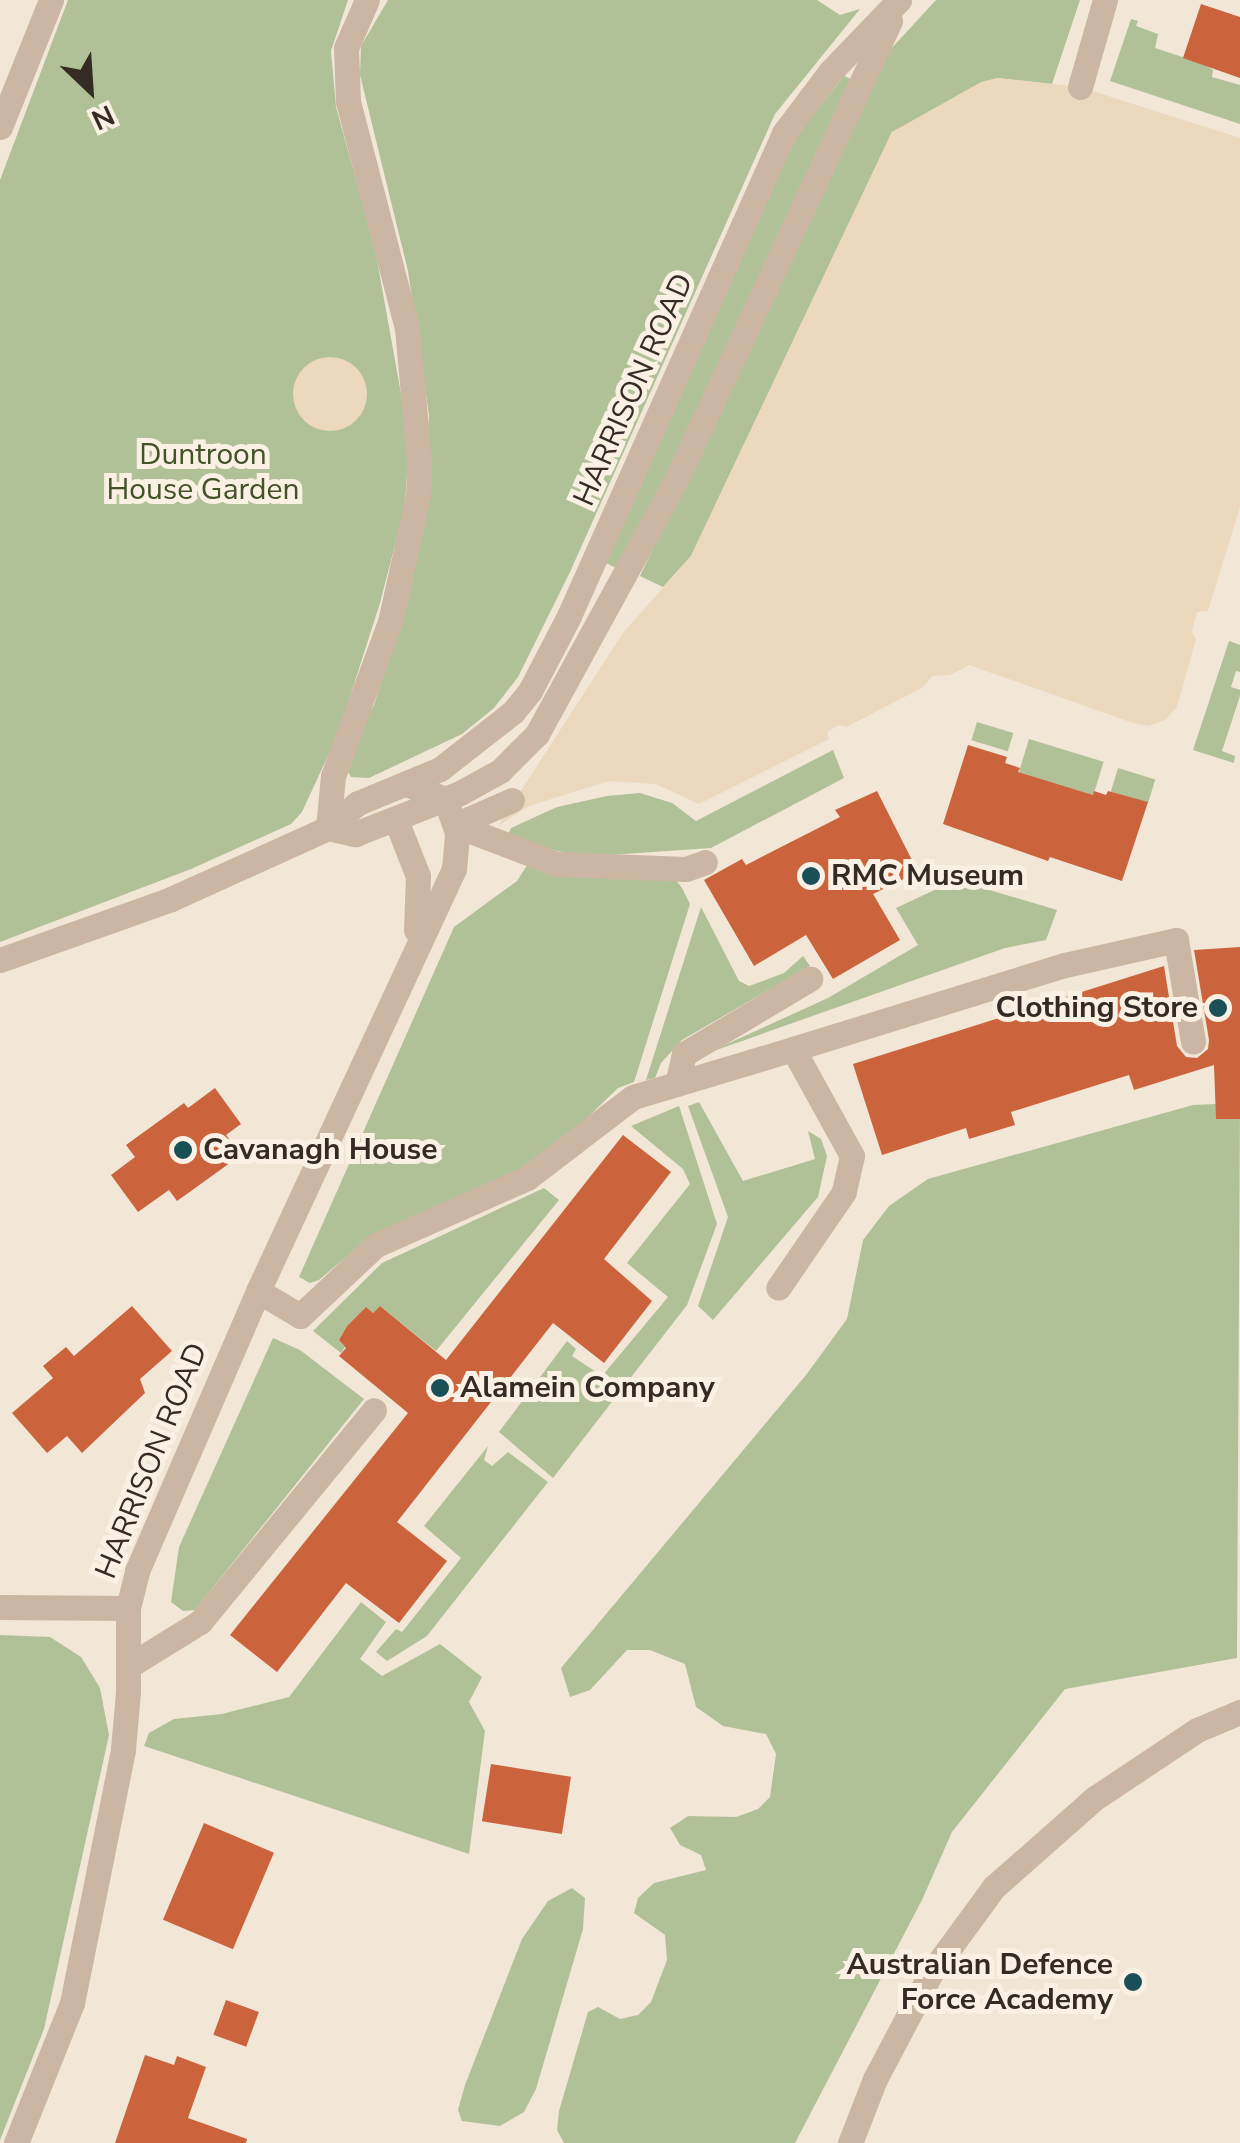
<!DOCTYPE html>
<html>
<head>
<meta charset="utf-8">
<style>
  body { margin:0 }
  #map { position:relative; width:1240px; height:2143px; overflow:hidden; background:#f2e6d7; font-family:"Nunito Sans",sans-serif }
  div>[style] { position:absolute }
  .green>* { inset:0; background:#b1c197; transform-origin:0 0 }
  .plaza>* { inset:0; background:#ebd8bd }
  .round { border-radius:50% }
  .building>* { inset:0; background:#cb643c; transform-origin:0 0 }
  .minor>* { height:25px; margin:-12.5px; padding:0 12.5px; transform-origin:12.5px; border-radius:12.5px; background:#cab6a3 }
  .dots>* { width:28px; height:28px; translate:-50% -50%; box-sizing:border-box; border:5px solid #faf0e3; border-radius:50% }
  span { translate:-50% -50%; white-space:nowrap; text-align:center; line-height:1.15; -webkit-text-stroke:10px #faf0e3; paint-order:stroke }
  .street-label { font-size:30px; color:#342b25 }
  .park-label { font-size:30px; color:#425328 }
  .poi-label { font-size:30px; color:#342b25; font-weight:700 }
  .left { translate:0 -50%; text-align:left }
  .right { translate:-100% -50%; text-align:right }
  .north { position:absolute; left:40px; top:40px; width:100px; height:100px; -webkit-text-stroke:8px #faf0e3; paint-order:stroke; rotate:155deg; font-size:28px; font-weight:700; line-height:40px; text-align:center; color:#342b25 }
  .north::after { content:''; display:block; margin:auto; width:35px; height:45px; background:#342b25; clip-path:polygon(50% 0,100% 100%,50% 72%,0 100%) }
</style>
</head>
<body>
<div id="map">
  <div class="green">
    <i style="clip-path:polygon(68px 0,348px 0,331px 51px,336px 107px,375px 249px,409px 438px,405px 506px,380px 603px,338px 734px,302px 812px,291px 824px,191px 869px,0 942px,0 180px)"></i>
    <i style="clip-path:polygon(388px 0,817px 0,840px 15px,860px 9px,775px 114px,570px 572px,518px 677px,494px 708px,462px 734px,369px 778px,351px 777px,348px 772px,359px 732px,374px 705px,412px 583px,428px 446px,429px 415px,408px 271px,360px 75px,361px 46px)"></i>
    <i style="clip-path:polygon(936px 0,1080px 0,1052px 84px,997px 78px,892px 132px,691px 556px,663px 587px,640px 576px,890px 50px)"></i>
    <i style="clip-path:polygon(1131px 19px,1138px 21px,1136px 26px,1158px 34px,1155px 48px,1204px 64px,1213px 70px,1212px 77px,1240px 85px,1240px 124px,1110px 81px)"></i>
    <i style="clip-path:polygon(844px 76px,851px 79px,664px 486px,618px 569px,606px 563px,783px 162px,801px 130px)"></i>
    <i style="clip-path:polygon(1229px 641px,1240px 645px,1240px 672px,1236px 671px,1231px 687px,1240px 690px,1240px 696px,1222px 751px,1235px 756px,1234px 763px,1193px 750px)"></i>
    <i style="left:977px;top:722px;width:38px;height:19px;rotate:17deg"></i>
    <i style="left:1029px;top:739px;width:78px;height:35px;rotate:17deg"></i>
    <i style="clip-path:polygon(833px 750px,844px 778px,711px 848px,580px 857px,507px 837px,511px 828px,557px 807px,607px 796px,640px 793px,672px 803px,696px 821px)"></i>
    <i style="left:1118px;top:768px;width:39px;height:25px;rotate:17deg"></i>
    <i style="clip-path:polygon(528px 864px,675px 879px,682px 888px,690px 904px,634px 1082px,618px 1088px,561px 1143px,512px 1176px,352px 1252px,319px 1280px,310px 1283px,299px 1277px,454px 927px,517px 881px)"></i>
    <i style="clip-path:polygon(956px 880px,1057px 910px,1046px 940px,1005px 948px,705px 1054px,828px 998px,918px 945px,896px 908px)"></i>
    <i style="clip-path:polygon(701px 907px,739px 981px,749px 986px,784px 973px,803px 956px,810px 966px,682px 1040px,661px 1063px,655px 1078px,646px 1080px)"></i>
    <i style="clip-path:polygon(699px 1102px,743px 1181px,815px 1159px,808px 1131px,821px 1139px,827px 1156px,818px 1197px,713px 1320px,698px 1306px,728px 1217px,688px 1106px)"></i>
    <i style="clip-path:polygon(1240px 1103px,1237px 1658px,1065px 1689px,952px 1832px,922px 1900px,795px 2143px,564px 2143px,557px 2130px,559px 2111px,588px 2012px,598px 2007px,620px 2019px,638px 2015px,651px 2002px,667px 1960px,665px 1935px,634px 1913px,638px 1898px,654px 1883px,706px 1870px,701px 1855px,680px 1845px,670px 1828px,688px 1816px,736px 1817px,758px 1809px,770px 1797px,776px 1754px,766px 1734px,723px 1726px,696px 1707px,685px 1664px,650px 1650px,627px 1650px,590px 1690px,570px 1697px,561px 1668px,806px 1375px,847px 1319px,863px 1240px,889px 1206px,928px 1179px,1193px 1105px)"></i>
    <i style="clip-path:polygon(679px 1106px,717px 1224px,687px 1305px,553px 1478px,499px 1432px,567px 1341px,576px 1349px,572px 1356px,602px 1376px,668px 1297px,627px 1263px,690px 1184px,683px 1169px,631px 1126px)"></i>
    <i style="clip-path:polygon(544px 1188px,559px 1200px,436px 1351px,380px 1306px,373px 1313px,365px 1308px,347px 1326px,339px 1340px,345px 1347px,341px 1353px,313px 1331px,382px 1263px)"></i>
    <i style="clip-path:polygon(273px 1338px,300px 1350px,364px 1399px,195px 1610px,183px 1611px,171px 1602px,179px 1547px)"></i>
    <i style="clip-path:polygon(488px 1446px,484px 1460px,492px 1466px,508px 1452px,548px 1482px,427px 1636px,387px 1661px,376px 1652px,396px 1629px,402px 1632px,461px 1558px,424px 1526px)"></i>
    <i style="clip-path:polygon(361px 1602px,386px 1622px,360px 1659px,382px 1676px,440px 1644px,482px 1677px,469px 1702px,485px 1731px,469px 1854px,144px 1746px,149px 1733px,174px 1719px,222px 1714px,289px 1697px)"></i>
    <i style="clip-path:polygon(0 1635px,50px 1637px,81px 1657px,100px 1688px,109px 1735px,44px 2029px,0 2140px)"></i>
    <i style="clip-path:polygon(572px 1888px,585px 1898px,583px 1929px,536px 2089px,524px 2112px,500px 2126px,462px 2121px,458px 2110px,465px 2085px,522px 1939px,548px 1901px)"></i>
  </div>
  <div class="plaza">
    <i style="clip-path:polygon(997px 78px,1080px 87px,1240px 138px,1240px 507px,1208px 611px,1197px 612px,1192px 632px,1196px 639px,1177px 707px,1165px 720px,1149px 726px,1133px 723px,969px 665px,950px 675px,932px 676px,922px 688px,846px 727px,839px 725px,827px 732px,829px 739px,699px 804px,656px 784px,609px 781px,529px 806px,498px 826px,623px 633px,691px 556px,892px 132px,981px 82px)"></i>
    <i class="round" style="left:293px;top:357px;width:74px;height:74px"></i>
  </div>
  <div class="building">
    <i style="clip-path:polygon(1201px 4px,1240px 17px,1240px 78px,1183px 58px)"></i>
    <i style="clip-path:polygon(968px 745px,1007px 757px,1005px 763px,1020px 768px,1018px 772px,1093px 795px,1094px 791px,1106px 795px,1108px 791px,1148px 802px,1122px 881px,1050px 857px,1048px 861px,943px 824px)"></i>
    <i style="clip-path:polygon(877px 791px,918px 872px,873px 894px,900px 940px,833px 979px,806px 935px,754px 966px,704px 880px,742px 859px,746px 865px,840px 817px,835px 810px)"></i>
    <i style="clip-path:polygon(1240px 947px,1240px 1119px,1216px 1119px,1214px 1065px,1134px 1090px,1129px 1075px,1011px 1112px,1015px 1125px,969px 1139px,966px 1128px,882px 1155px,853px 1064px,1164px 966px,1177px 1046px,1186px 1057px,1197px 1058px,1208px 1049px,1209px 1040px,1194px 950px)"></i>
    <i style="clip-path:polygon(215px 1088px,241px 1124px,226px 1135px,241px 1155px,177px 1201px,169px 1190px,138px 1212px,111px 1175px,135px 1157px,126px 1145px,184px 1103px,188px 1108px)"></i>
    <i style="clip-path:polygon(623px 1135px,671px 1172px,604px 1259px,652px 1301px,604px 1363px,553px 1323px,397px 1522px,447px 1561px,399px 1623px,346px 1583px,277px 1672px,230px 1635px,408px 1413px,339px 1356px,346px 1348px,339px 1340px,347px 1326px,366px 1307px,373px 1313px,380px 1306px,446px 1360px)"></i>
    <i style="clip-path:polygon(132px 1306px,172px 1351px,140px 1379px,145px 1393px,82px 1453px,67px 1436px,47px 1453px,12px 1413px,53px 1378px,43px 1366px,66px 1347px,74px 1356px)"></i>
    <i style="left:491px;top:1764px;width:81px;height:58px;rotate:9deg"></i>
    <i style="left:204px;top:1823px;width:76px;height:105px;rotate:23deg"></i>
    <i style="left:226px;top:2000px;width:35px;height:37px;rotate:20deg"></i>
    <i style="clip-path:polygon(145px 2055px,174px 2065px,177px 2056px,206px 2067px,188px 2118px,247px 2139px,246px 2143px,115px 2143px)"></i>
  </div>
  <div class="minor">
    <i style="left:1080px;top:87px;width:91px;rotate:-74deg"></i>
    <i style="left:0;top:127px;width:137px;rotate:-68.1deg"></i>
    <i style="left:396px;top:820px;width:60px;rotate:68.6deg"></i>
    <i style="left:418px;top:876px;width:54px;rotate:92.1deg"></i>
    <i style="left:455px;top:825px;width:109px;rotate:20.9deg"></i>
    <i style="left:557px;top:864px;width:129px;rotate:2.2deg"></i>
    <i style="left:686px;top:869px;width:20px;rotate:-20deg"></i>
    <i style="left:455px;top:825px;width:62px;rotate:-23.7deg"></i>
    <i style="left:328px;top:828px;width:28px;rotate:13deg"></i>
    <i style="left:355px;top:834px;width:113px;rotate:-21.3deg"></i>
    <i style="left:460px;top:793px;width:46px;rotate:-28.8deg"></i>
    <i style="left:500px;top:771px;width:52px;rotate:-45deg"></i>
    <i style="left:537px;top:734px;width:287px;rotate:-61.3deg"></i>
    <i style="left:675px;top:482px;width:509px;rotate:-65deg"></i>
    <i style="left:328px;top:828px;width:52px;rotate:-84.5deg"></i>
    <i style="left:333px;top:776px;width:164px;rotate:-69.7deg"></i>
    <i style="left:390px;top:622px;width:129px;rotate:-77.5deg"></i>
    <i style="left:418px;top:496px;width:36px;rotate:-88deg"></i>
    <i style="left:419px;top:460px;width:133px;rotate:-95.2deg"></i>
    <i style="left:407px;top:328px;width:235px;rotate:-104.6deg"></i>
    <i style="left:348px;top:101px;width:53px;rotate:-92.2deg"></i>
    <i style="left:346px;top:48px;width:52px;rotate:-66.4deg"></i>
    <i style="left:0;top:960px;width:182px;rotate:-19.6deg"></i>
    <i style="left:171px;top:899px;width:172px;rotate:-24.3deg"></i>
    <i style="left:328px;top:828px;width:39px;rotate:-40deg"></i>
    <i style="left:358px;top:803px;width:89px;rotate:-22.5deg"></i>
    <i style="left:440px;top:769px;width:93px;rotate:-38deg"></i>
    <i style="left:513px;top:712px;width:27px;rotate:-51deg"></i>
    <i style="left:530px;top:691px;width:85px;rotate:-62.5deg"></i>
    <i style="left:569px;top:616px;width:529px;rotate:-66deg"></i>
    <i style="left:784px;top:133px;width:76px;rotate:-53deg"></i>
    <i style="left:830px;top:72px;width:100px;rotate:-46.2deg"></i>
    <i style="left:793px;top:1049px;width:285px;rotate:-17.2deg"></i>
    <i style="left:1065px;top:965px;width:114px;rotate:-12.7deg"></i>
    <i style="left:1176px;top:940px;width:103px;rotate:80.5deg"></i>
    <i style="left:677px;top:1084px;width:31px;rotate:-77deg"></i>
    <i style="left:684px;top:1054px;width:147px;rotate:-30.8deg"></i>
    <i style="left:258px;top:1291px;width:49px;rotate:30.8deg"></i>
    <i style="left:300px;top:1316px;width:104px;rotate:-43.1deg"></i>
    <i style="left:376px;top:1245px;width:165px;rotate:-23.9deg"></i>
    <i style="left:527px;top:1178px;width:133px;rotate:-37.4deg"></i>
    <i style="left:633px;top:1097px;width:167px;rotate:-16.7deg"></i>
    <i style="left:793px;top:1049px;width:122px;rotate:61.1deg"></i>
    <i style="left:852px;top:1156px;width:37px;rotate:103deg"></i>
    <i style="left:844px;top:1192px;width:116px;rotate:124.5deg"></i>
    <i style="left:0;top:1607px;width:128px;rotate:0.4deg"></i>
    <i style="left:129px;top:1666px;width:84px;rotate:-31.8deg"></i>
    <i style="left:200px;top:1622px;width:274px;rotate:-50.6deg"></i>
    <i style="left:16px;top:2143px;width:151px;rotate:-68.2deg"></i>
    <i style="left:72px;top:2003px;width:259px;rotate:-78.6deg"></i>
    <i style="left:123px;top:1749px;width:57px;rotate:-85deg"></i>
    <i style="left:128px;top:1692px;width:84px;rotate:-90deg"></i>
    <i style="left:128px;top:1608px;width:38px;rotate:-76deg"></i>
    <i style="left:137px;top:1571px;width:305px;rotate:-66.6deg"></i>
    <i style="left:258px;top:1291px;width:465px;rotate:-65.1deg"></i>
    <i style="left:454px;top:869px;width:36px;rotate:-85deg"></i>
    <i style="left:457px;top:833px;width:36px;rotate:-109deg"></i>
    <i style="left:445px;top:799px;width:39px;rotate:-159deg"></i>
    <i style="left:850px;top:2143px;width:69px;rotate:-68.7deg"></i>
    <i style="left:875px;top:2079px;width:120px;rotate:-62.2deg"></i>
    <i style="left:931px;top:1973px;width:107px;rotate:-53.8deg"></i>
    <i style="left:994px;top:1887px;width:135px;rotate:-41.4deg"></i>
    <i style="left:1095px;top:1798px;width:123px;rotate:-33.7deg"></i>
    <i style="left:1197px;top:1730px;width:47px;rotate:-22.7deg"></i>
  </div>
  <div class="dots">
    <i style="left:811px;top:876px;background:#195057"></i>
    <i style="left:1218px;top:1008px;background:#195057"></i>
    <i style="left:183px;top:1150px;background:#195057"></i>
    <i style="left:440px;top:1388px;background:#195057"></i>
    <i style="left:1133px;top:1982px;background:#195057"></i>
  </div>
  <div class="street-label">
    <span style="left:634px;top:390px;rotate:-66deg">HARRISON ROAD</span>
    <span style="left:152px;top:1461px;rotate:-68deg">HARRISON ROAD</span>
  </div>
  <div class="park-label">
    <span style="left:203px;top:472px">Duntroon<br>House Garden</span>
  </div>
  <div class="poi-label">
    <span class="left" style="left:831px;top:876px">RMC Museum</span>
    <span class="right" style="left:1198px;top:1008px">Clothing Store</span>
    <span class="left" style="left:203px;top:1150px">Cavanagh House</span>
    <span class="left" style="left:460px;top:1388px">Alamein Company</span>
    <span class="right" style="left:1113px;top:1982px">Australian Defence<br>Force Academy</span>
  </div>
  <div class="north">N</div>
</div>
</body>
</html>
